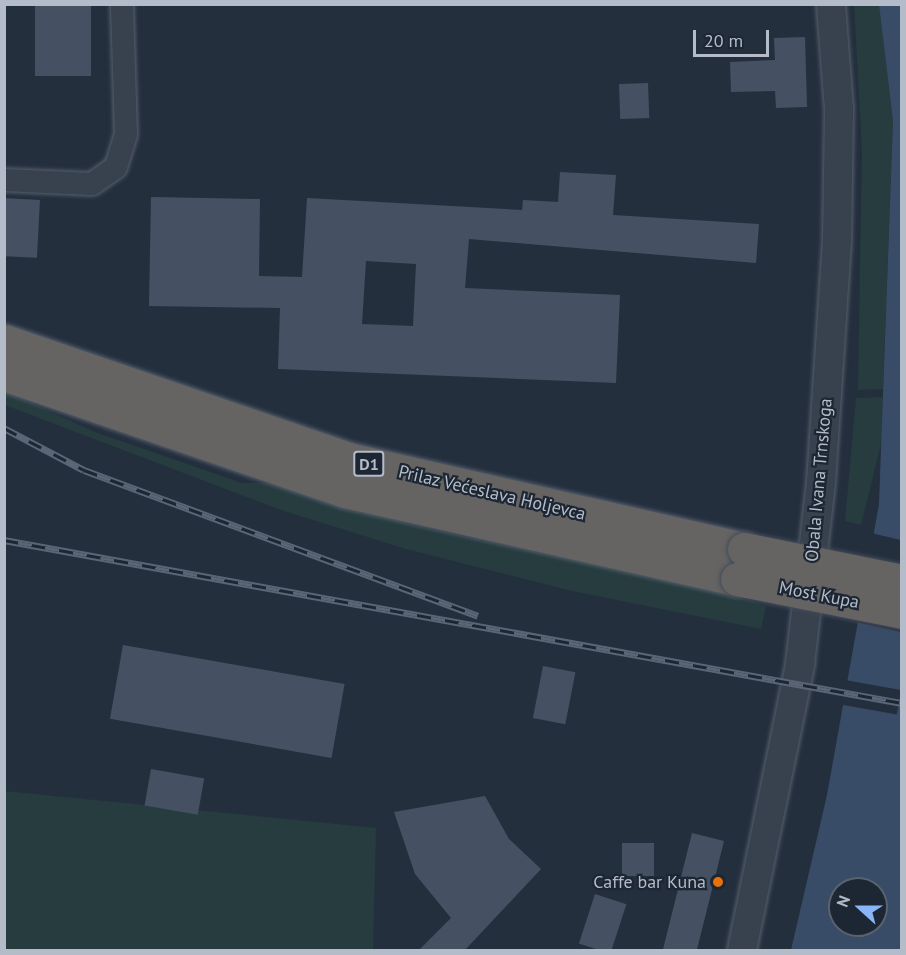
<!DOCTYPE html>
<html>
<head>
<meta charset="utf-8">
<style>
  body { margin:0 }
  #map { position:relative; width:906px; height:955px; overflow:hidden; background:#242f3e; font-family:"PT Sans",sans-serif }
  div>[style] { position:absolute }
  .green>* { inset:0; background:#263c3f }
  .water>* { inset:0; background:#394c67 }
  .pier>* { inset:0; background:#242f3e; transform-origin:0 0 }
  .building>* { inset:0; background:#455162; transform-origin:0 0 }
  .roads { filter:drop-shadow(0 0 2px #565f6c) drop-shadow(0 0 2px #565f6c) }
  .minor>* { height:22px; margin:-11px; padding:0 11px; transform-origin:11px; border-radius:11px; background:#38414e }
  .tertiary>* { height:28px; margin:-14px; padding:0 14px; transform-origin:14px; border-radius:14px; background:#38414e }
  .trunk>* { height:33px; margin:-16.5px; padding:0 16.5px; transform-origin:16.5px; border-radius:16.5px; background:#656462 }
  .rail>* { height:7px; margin-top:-3.5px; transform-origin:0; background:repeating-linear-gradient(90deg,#1d2633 0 14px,#5a6575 0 28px); box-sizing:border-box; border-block:2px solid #5a6575 }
  .bridges { filter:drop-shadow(0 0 2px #434c59) drop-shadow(0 0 2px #434c59) }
  .trunk-bridge>* { height:33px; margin:-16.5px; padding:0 16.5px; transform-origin:16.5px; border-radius:16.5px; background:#656462 }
  .dots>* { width:16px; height:16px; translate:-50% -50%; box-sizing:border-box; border:3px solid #1d2633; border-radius:50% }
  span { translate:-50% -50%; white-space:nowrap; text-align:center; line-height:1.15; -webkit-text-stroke:4.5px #1d2633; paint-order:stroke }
  .shield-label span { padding:2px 4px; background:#1d2633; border:2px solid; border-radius:4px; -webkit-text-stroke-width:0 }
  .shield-label { font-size:16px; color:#b4bcc9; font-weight:700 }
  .street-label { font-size:18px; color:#b4bcc9 }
  .poi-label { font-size:18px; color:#b4bcc9 }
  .right { translate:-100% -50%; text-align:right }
  .frame { position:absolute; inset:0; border:6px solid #b4bcc9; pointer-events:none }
  .north { position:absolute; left:828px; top:877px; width:60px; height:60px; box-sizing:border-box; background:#1d2633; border:2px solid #59626f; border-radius:50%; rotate:291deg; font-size:16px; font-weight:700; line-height:24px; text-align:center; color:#b4bcc9 }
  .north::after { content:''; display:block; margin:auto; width:21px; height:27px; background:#8ab4f8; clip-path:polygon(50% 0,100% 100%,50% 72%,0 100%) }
  .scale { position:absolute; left:693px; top:30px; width:76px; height:27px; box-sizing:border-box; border:3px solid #b4bcc9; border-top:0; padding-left:8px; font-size:18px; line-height:21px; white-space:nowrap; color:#b4bcc9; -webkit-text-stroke:4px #1d2633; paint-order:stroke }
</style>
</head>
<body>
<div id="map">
  <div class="green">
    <i style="clip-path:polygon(854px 5px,879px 5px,893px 121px,883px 389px,858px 390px,862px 151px)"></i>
    <i style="clip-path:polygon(4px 391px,98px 433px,242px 483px,270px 483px,420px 527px,733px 594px,766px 606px,761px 629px,572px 591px,406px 549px,281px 510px,5px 405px)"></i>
    <i style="clip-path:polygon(883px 397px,882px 440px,861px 525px,845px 521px,856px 398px)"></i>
    <i style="clip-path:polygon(4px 791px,376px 828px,373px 950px,5px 950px)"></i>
  </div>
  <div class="water">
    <i style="clip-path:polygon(evenodd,879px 5px,901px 5px,901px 950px,791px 950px,827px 795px,879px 504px,893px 121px,879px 5px,840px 889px,876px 889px,876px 925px,840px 925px,840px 889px)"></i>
  </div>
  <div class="pier">
    <i style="clip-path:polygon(871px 533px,901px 540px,901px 632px,855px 622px)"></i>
    <i style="left:845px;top:680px;width:57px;height:25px;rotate:10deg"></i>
  </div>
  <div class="building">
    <i style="left:35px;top:4px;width:56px;height:72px"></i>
    <i style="clip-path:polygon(805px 37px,807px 107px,776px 108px,775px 91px,731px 92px,730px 62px,775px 60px,774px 38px)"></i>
    <i style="left:648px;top:83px;width:35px;height:29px;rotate:88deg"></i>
    <i style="clip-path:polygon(evenodd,560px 172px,616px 175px,613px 215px,759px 224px,756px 263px,469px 239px,465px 288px,620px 295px,616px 383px,278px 369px,280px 308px,149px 306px,151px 197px,260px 199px,259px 276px,302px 277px,307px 198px,522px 210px,523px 200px,558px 202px,560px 172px,366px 261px,416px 264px,413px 326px,362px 324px,366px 261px)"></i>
    <i style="left:4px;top:198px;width:36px;height:58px;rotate:3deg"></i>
    <i style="left:123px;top:645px;width:225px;height:75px;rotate:10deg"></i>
    <i style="left:543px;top:666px;width:33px;height:53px;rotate:11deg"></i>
    <i style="left:151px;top:769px;width:54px;height:37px;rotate:10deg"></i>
    <i style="clip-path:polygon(485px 796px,509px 839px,541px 869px,464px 951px,418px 951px,451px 918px,415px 874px,394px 812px)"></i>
    <i style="left:692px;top:833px;width:33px;height:121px;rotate:14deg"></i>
    <i style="left:654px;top:843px;width:33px;height:32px;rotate:90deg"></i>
    <i style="left:595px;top:894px;width:33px;height:52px;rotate:18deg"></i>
  </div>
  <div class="roads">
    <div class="minor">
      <i style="left:4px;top:180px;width:88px;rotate:2.6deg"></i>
      <i style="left:92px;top:184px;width:29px;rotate:-35deg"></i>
      <i style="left:116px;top:167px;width:34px;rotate:-73deg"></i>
      <i style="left:126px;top:134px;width:130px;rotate:-91.8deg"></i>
    </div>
    <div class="tertiary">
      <i style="left:742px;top:950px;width:292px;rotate:-78.5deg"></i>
      <i style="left:800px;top:664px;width:183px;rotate:-83.4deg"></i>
      <i style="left:821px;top:482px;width:243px;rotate:-86.2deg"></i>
      <i style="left:837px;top:240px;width:131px;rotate:-89.1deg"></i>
      <i style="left:839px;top:109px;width:105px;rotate:-94.4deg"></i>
    </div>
    <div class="trunk">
      <i style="left:4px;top:341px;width:368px;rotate:18.9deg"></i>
      <i style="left:352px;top:460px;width:402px;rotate:12.8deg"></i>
      <i style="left:4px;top:374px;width:361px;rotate:18.9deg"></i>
      <i style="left:346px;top:491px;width:401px;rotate:12.7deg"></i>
    </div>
  </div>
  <div class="rail">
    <i style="left:4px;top:428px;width:90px;rotate:27.7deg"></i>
    <i style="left:84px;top:470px;width:420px;rotate:20.3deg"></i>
    <i style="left:4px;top:540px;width:913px;rotate:10.29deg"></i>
  </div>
  <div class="bridges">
    <div class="trunk-bridge">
      <i style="left:744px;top:549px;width:161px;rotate:11.4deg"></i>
      <i style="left:737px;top:579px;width:168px;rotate:11.3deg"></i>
    </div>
  </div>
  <div class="dots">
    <i style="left:718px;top:882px;background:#e8710a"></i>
  </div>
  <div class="shield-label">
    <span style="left:369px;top:464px">D1</span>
  </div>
  <div class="street-label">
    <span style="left:819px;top:480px;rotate:-85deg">Obala Ivana Trnskoga</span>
    <span style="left:492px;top:493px;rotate:13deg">Prilaz Većeslava Holjevca</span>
    <span style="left:819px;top:595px;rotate:11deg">Most Kupa</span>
  </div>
  <div class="poi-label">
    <span class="right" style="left:706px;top:882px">Caffe bar Kuna</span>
  </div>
  <div class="frame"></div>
  <div class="north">N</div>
  <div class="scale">20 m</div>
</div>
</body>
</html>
